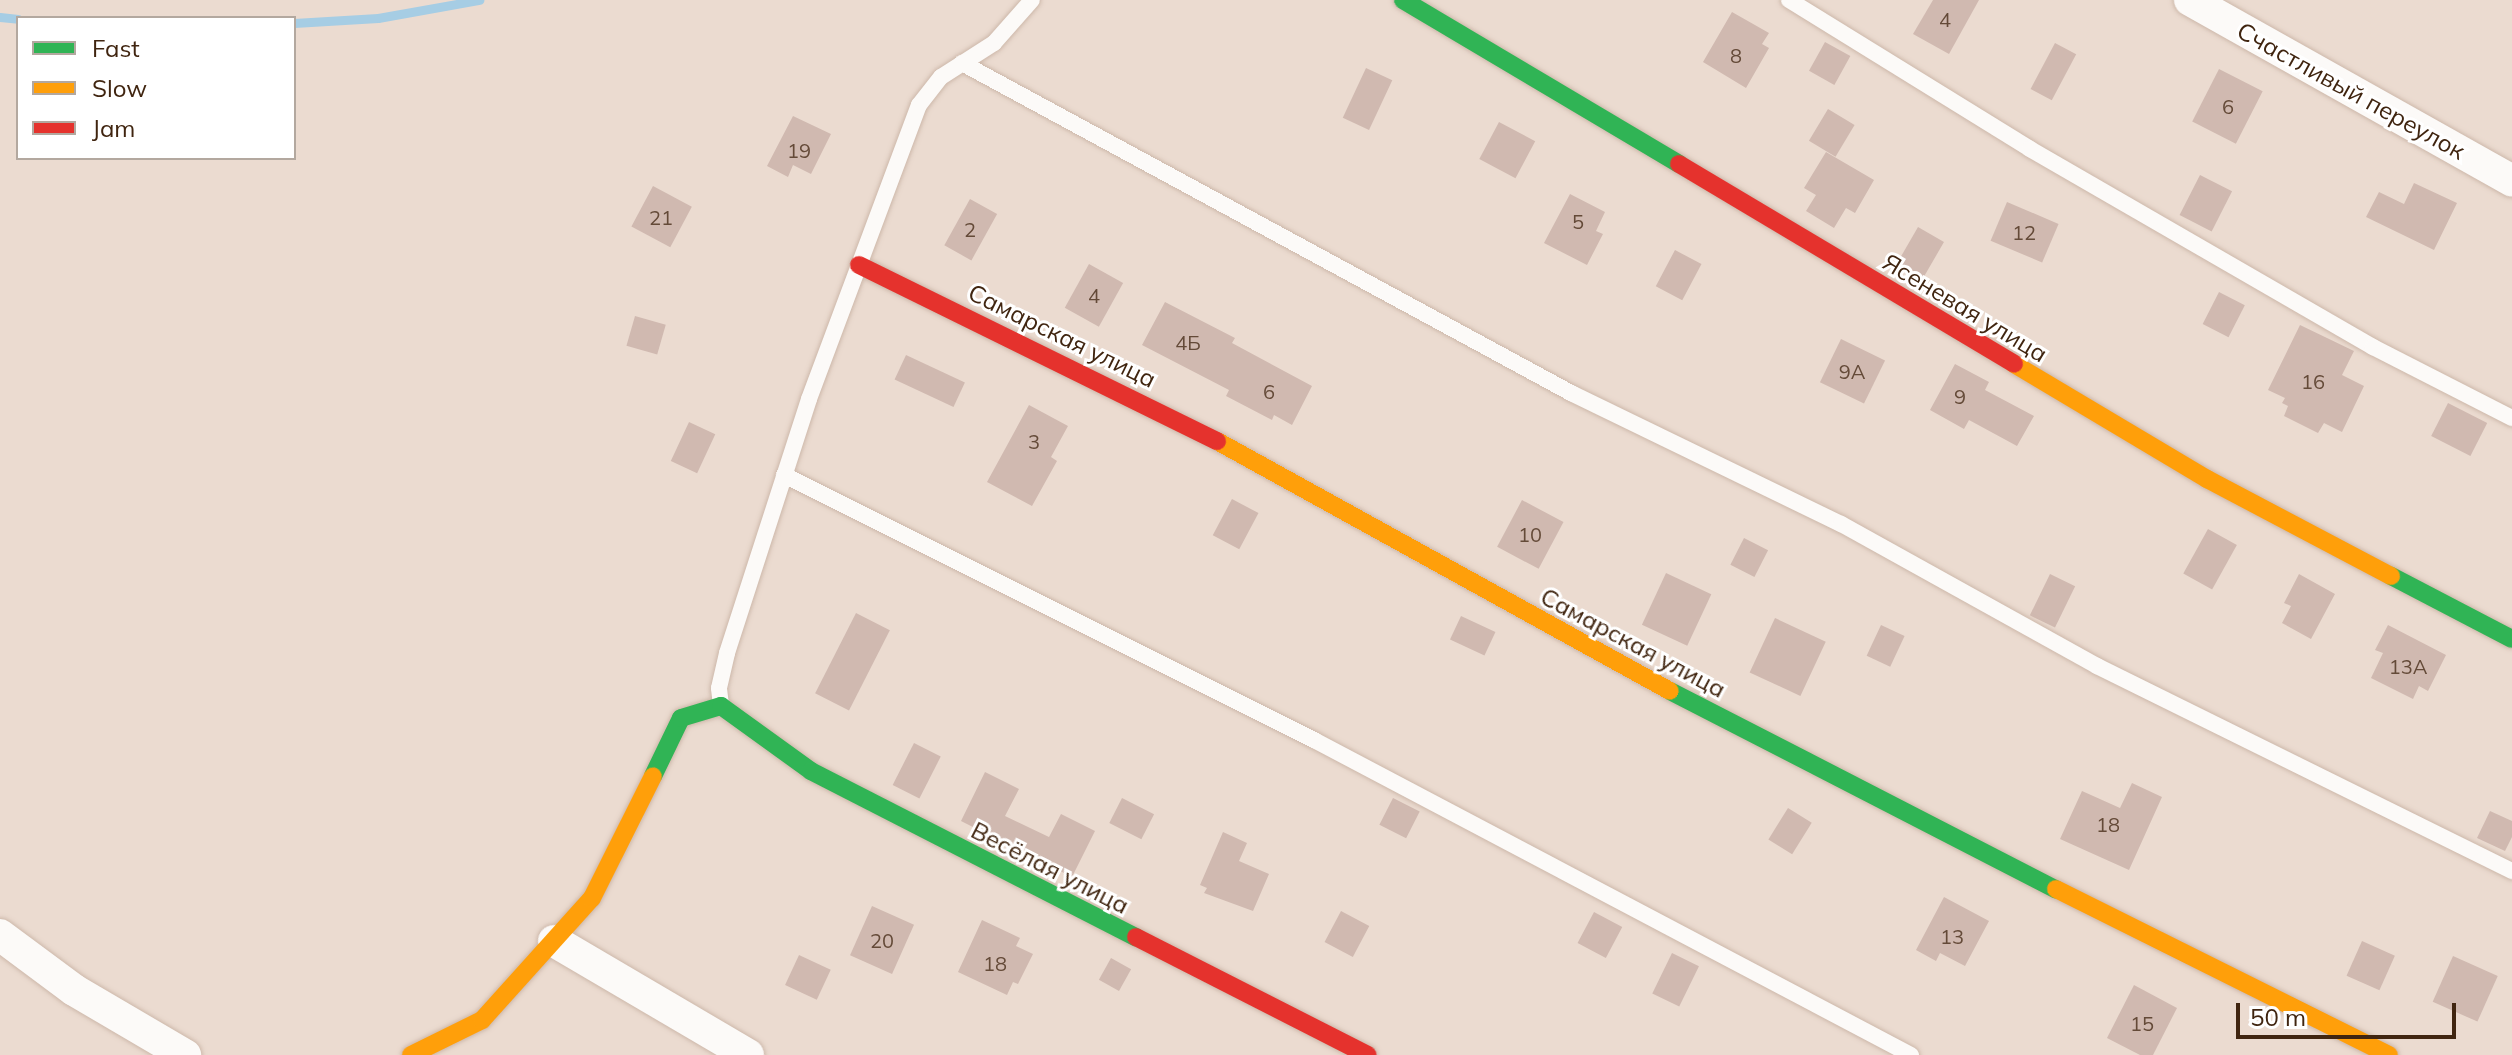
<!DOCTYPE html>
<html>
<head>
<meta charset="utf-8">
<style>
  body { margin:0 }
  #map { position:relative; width:2512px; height:1055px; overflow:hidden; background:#ebdbd0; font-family:Mulish,sans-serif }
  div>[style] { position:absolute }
  .stream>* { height:9px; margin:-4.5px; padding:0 4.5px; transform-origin:4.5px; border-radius:4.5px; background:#a6cde4 }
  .building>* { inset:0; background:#d0b9b0; transform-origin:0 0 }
  .roads { filter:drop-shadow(0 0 2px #cdb8aa) drop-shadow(0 0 2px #cdb8aa) }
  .lane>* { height:16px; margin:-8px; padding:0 8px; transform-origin:8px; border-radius:8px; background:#fcfaf8 }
  .street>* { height:32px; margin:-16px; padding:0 16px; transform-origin:16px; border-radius:16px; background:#fcfaf8 }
  .fast>* { height:18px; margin:-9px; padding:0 9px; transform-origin:9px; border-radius:9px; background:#30b455 }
  .slow>* { height:18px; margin:-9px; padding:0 9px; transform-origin:9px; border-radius:9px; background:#ff9f0a }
  .jam>* { height:18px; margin:-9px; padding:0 9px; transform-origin:9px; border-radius:9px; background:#e5322d }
  span { translate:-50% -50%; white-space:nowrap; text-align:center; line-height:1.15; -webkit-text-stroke:6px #fff; paint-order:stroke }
  .number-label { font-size:20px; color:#644a38 }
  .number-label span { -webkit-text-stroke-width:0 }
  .street-label { font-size:24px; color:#402510 }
  .legend { position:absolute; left:16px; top:16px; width:280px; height:144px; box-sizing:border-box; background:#fff; border:2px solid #b3a89f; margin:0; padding:10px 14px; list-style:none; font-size:24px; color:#402510 }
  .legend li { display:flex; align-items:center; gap:16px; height:40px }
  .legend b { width:40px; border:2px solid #b3a89f }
  .scale { position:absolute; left:2236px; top:1003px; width:220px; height:36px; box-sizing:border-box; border:4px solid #402510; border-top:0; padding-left:10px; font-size:24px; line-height:28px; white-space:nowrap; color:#402510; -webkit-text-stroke:6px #fff; paint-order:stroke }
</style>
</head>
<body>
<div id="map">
  <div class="stream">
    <i style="left:0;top:17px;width:18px;rotate:6deg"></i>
    <i style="left:294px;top:23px;width:84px;rotate:-3.4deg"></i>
    <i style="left:378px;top:18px;width:103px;rotate:-10.1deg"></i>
  </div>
  <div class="building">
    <i style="clip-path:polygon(1933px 0,1979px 0,1949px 54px,1913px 34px)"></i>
    <i style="clip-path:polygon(1732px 12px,1769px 33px,1762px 44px,1769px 48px,1746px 88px,1703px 62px)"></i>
    <i style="left:1825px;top:42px;width:29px;height:33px;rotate:29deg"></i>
    <i style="left:2055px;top:43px;width:24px;height:52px;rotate:28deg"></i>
    <i style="left:1366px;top:68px;width:29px;height:55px;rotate:25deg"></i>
    <i style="left:2219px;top:69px;width:49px;height:59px;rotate:27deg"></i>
    <i style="left:1828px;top:109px;width:31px;height:37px;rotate:31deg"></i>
    <i style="clip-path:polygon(793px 116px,831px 134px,811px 174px,793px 165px,788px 177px,767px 166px)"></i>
    <i style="left:1499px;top:122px;width:41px;height:42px;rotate:28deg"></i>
    <i style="clip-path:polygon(1826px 152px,1874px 180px,1855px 213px,1846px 208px,1834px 228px,1806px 211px,1816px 195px,1804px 188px)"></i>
    <i style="left:2200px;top:175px;width:36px;height:45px;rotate:27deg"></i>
    <i style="clip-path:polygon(2414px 183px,2457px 203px,2434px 250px,2366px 217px,2379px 192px,2404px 204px)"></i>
    <i style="left:653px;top:186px;width:44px;height:46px;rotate:28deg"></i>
    <i style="clip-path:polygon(1570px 194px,1605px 212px,1596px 231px,1603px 234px,1587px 265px,1544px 243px)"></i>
    <i style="left:970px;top:199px;width:31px;height:53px;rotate:29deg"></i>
    <i style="left:2007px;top:202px;width:56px;height:42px;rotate:23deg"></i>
    <i style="left:1918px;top:227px;width:30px;height:44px;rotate:30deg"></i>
    <i style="left:1675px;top:250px;width:30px;height:41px;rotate:28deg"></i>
    <i style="left:1089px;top:264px;width:39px;height:50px;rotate:29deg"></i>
    <i style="left:2219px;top:292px;width:29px;height:36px;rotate:27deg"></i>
    <i style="clip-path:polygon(1165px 302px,1235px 338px,1232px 343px,1312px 386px,1292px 425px,1274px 415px,1272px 420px,1226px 396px,1229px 390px,1142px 345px)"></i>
    <i style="left:635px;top:316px;width:32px;height:31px;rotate:16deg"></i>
    <i style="clip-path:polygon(2300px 325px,2354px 351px,2342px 375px,2364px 386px,2342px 432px,2324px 423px,2318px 433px,2284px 416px,2288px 406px,2282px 403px,2285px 398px,2268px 390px)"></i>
    <i style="left:1841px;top:339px;width:49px;height:48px;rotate:26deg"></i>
    <i style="left:906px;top:355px;width:65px;height:27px;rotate:25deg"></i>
    <i style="clip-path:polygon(1955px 364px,1989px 382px,1985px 390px,2034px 416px,2017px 446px,1969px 420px,1964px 429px,1930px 410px)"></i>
    <i style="left:2448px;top:403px;width:44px;height:37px;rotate:27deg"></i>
    <i style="clip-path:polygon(1029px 405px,1068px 426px,1051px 457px,1057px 461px,1032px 506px,987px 482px)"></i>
    <i style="left:689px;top:422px;width:29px;height:43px;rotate:25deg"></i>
    <i style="left:1232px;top:499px;width:30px;height:41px;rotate:28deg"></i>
    <i style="left:1522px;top:500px;width:47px;height:53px;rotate:28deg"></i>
    <i style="left:2208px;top:529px;width:33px;height:51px;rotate:29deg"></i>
    <i style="left:1744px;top:538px;width:27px;height:30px;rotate:27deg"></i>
    <i style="left:1666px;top:573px;width:50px;height:57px;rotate:25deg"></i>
    <i style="left:2050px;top:574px;width:28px;height:46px;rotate:26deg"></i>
    <i style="clip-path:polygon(2299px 574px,2335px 594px,2311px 639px,2282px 623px,2291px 606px,2284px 603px)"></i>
    <i style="left:856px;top:613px;width:38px;height:90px;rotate:27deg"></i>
    <i style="left:1461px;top:616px;width:38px;height:26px;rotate:25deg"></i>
    <i style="left:1775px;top:618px;width:56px;height:60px;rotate:25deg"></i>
    <i style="left:1881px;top:625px;width:26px;height:34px;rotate:25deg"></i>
    <i style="clip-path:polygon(2388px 625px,2446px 655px,2428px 691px,2419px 686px,2413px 699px,2371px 678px,2383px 653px,2375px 650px)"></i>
    <i style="left:914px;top:743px;width:30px;height:47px;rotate:27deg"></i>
    <i style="clip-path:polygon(985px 772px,1019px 789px,1005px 816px,1049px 837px,1061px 814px,1095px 831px,1072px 877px,961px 821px)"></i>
    <i style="clip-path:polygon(2132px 783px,2162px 797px,2129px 870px,2060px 839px,2082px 791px,2120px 808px)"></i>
    <i style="left:1122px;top:798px;width:36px;height:28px;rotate:27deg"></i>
    <i style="left:1393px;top:798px;width:30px;height:30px;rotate:27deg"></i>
    <i style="left:1788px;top:808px;width:28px;height:37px;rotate:32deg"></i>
    <i style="clip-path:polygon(2490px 811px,2512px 821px,2512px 837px,2505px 851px,2477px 838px)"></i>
    <i style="clip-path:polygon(1223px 832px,1247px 843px,1239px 861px,1269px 874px,1253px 911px,1204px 893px,1207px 888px,1200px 885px)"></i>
    <i style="clip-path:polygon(1944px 897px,1989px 921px,1965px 966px,1940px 953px,1936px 961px,1916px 950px)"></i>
    <i style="left:872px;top:906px;width:46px;height:54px;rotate:24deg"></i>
    <i style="left:1341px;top:911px;width:32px;height:35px;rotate:28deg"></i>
    <i style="left:1594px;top:912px;width:32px;height:35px;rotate:28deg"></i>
    <i style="clip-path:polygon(982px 920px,1020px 938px,1016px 946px,1033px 954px,1018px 984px,1013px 982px,1007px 995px,958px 972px)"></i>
    <i style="left:2362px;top:941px;width:36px;height:38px;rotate:24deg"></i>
    <i style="left:1672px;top:953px;width:30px;height:45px;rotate:26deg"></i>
    <i style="left:799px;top:955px;width:35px;height:33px;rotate:25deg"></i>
    <i style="left:2453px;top:956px;width:49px;height:50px;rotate:24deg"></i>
    <i style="left:1111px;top:958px;width:23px;height:25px;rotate:29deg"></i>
    <i style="clip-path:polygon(2134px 985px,2177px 1008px,2153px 1055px,2140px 1055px,2107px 1038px)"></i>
  </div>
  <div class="roads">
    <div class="lane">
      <i style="left:1789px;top:0;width:283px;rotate:31.7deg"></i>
      <i style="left:2030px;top:149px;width:396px;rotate:30deg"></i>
      <i style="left:2373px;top:347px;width:156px;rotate:27.1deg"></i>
      <i style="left:962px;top:63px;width:693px;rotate:28.45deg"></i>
      <i style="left:1571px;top:393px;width:300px;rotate:25.9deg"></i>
      <i style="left:1841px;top:524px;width:293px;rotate:29deg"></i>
      <i style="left:2097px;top:666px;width:463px;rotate:26.3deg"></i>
      <i style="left:784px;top:475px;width:593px;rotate:26.57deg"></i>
      <i style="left:1314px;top:740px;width:675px;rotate:27.82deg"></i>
      <i style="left:721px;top:705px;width:17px;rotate:-97deg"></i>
      <i style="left:719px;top:688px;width:36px;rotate:-77deg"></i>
      <i style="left:727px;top:653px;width:267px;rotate:-72.1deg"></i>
      <i style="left:809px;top:399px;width:314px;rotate:-69.5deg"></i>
      <i style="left:919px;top:105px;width:36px;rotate:-52deg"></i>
      <i style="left:941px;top:77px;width:63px;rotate:-32.7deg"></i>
      <i style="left:994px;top:43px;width:57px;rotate:-48.5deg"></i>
    </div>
    <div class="street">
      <i style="left:2190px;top:0;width:369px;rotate:29.3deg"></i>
      <i style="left:0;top:935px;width:92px;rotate:36.6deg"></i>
      <i style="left:74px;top:990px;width:129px;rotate:30.4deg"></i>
      <i style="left:554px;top:941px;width:225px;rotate:30.4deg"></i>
    </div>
    <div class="fast">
      <i style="left:1403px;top:0;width:321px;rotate:30.7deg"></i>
      <i style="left:2391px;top:576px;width:136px;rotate:27.5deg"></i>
      <i style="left:1670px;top:691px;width:434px;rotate:27.2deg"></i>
      <i style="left:653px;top:776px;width:64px;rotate:-64.2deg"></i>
      <i style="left:681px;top:718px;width:42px;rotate:-16.7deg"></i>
      <i style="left:721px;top:706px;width:111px;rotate:35.8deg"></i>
      <i style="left:811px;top:771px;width:365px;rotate:27.1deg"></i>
    </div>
    <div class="slow">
      <i style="left:2014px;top:364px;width:225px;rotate:30.8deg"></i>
      <i style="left:2207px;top:479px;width:208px;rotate:27.8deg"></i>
      <i style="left:1217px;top:441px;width:517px;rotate:28.89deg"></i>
      <i style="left:2056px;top:889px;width:372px;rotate:26.5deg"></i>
      <i style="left:411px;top:1055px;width:79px;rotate:-26.2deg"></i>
      <i style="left:482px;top:1020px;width:164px;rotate:-48deg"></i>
      <i style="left:592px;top:898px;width:136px;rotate:-63.4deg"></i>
    </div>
    <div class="jam">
      <i style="left:1679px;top:164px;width:390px;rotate:30.8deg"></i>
      <i style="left:859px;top:265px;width:399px;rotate:26.2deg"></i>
      <i style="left:1136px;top:937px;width:260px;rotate:27deg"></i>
    </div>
  </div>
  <div class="number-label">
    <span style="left:1945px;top:19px">4</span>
    <span style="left:1736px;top:55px">8</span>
    <span style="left:2228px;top:106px">6</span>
    <span style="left:799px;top:150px">19</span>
    <span style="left:661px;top:217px">21</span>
    <span style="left:1578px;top:221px">5</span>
    <span style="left:970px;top:229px">2</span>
    <span style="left:2024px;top:232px">12</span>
    <span style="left:1094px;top:295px">4</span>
    <span style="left:1188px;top:342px">4Б</span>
    <span style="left:1852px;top:371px">9А</span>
    <span style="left:2313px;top:381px">16</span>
    <span style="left:1269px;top:391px">6</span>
    <span style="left:1960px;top:396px">9</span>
    <span style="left:1034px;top:441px">3</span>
    <span style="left:1530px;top:534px">10</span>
    <span style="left:2408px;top:666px">13А</span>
    <span style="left:2108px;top:824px">18</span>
    <span style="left:1952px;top:936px">13</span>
    <span style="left:882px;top:940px">20</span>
    <span style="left:995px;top:963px">18</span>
    <span style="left:2142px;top:1023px">15</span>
  </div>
  <div class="street-label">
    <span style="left:2351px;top:91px;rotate:29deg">Счастливый переулок</span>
    <span style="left:1965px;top:308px;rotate:31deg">Ясеневая улица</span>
    <span style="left:1062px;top:336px;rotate:26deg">Самарская улица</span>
    <span style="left:1633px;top:643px;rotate:28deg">Самарская улица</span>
    <span style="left:1050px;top:868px;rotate:27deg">Весёлая улица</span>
  </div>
  <ul class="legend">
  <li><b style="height:10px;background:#30b455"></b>Fast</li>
  <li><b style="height:10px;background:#ff9f0a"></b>Slow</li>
  <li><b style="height:10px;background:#e5322d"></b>Jam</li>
  </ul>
  <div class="scale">50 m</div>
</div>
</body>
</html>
